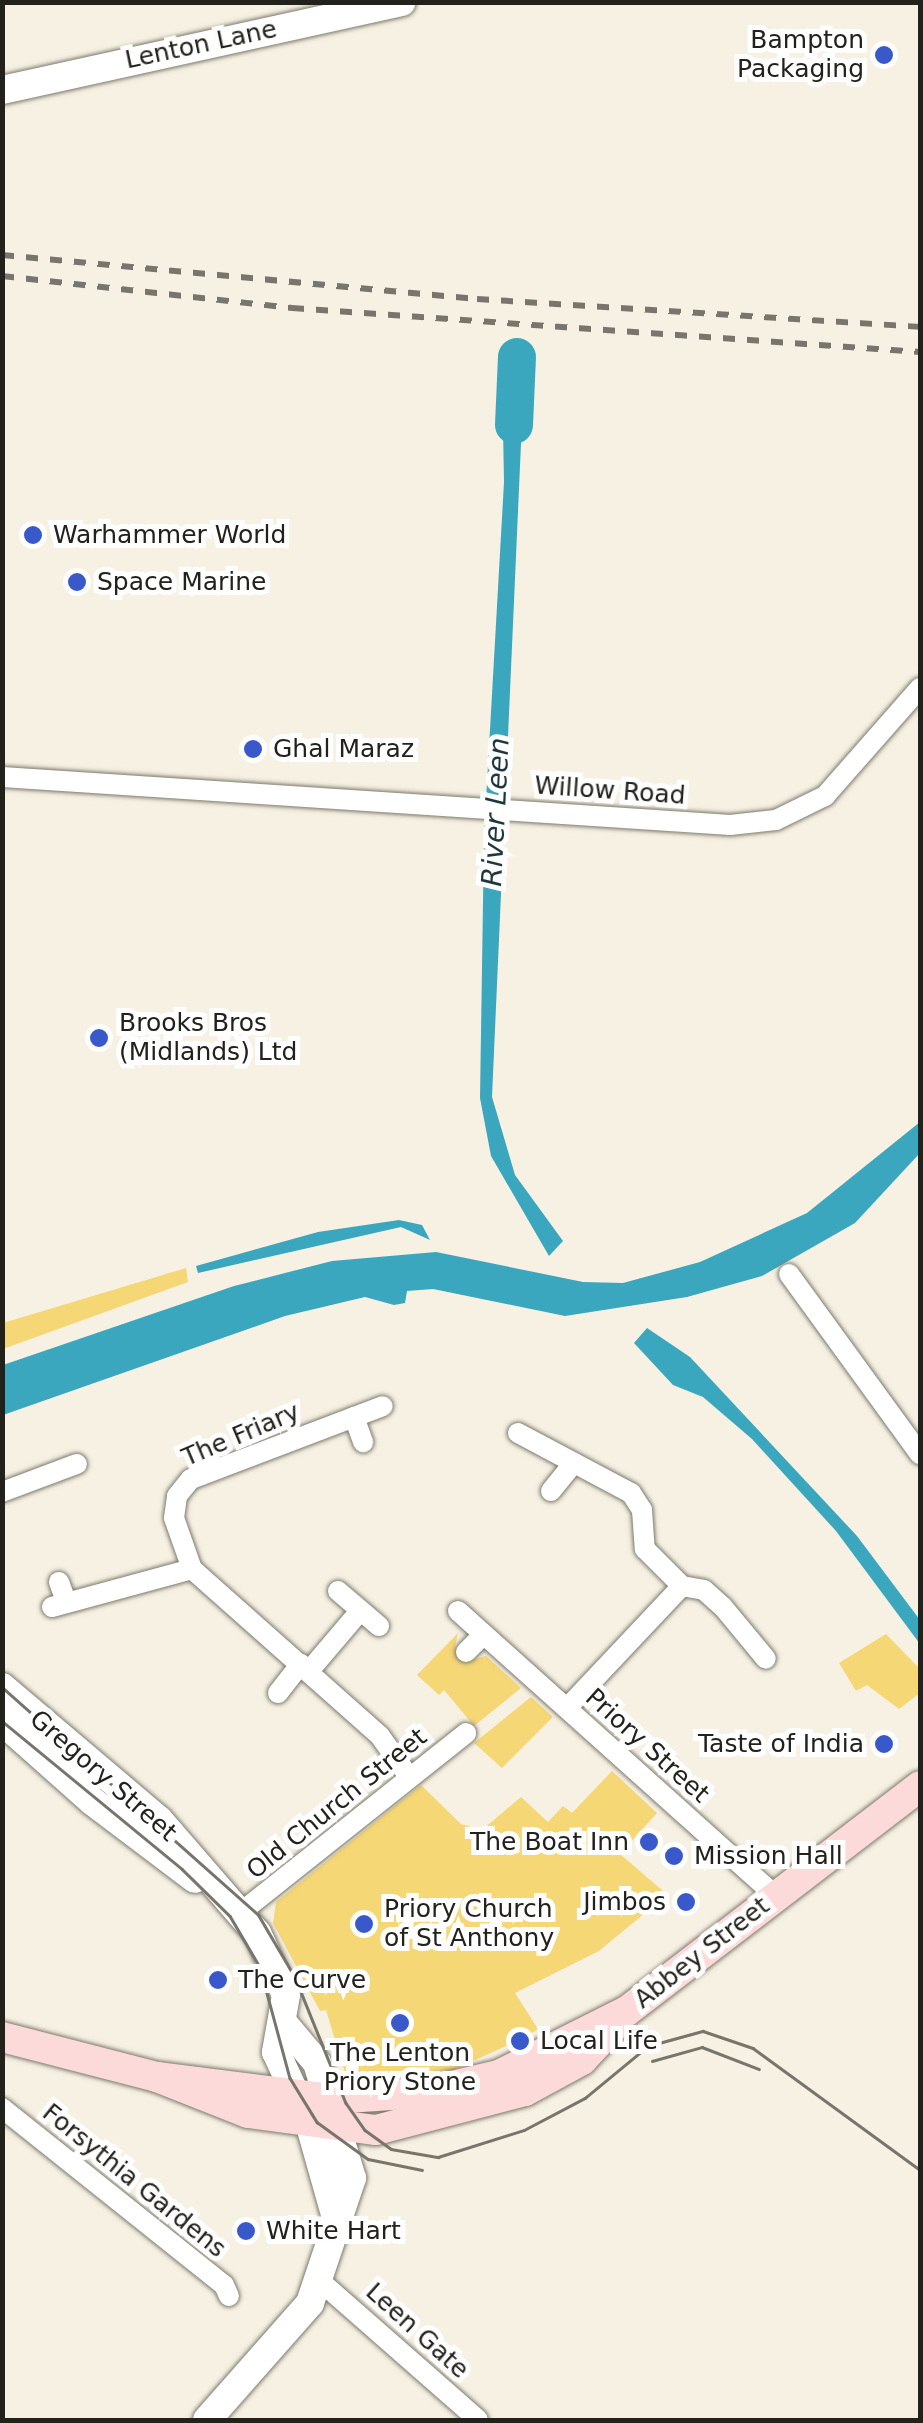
<!DOCTYPE html>
<html>
<head>
<meta charset="utf-8">
<style>
  body { margin:0 }
  #map { position:relative; width:923px; height:2423px; overflow:hidden; background:#f6f1e3; font-family:"DejaVu Sans",sans-serif }
  div>[style] { position:absolute }
  .green>* { inset:0; background:#f5d775 }
  .water>* { inset:0; background:#3ba7be }
  .river>* { height:38px; margin:-19px; padding:0 19px; transform-origin:19px; border-radius:19px; background:#3ba7be }
  .roads { filter:drop-shadow(0 0 2px #7d796c) drop-shadow(0 0 2px #7d796c) }
  .street>* { height:20px; margin:-10px; padding:0 10px; transform-origin:10px; border-radius:10px; background:#fff }
  .secondary>* { height:28px; margin:-14px; padding:0 14px; transform-origin:14px; border-radius:14px; background:#fff }
  .primary>* { height:30px; margin:-15px; padding:0 15px; transform-origin:15px; border-radius:15px; background:#fcdad9 }
  .tram>* { height:2.5px; margin:-1.25px; padding:0 1.25px; transform-origin:1.25px; border-radius:1.25px; background:#78756c }
  .rail>* { height:6px; margin-top:-3px; transform-origin:0; background:repeating-linear-gradient(90deg,#78756c 0 12px,transparent 0 24px) }
  .dots>* { width:28px; height:28px; translate:-50% -50%; box-sizing:border-box; border:5px solid #fefefe; border-radius:50% }
  span { translate:-50% -50%; white-space:nowrap; text-align:center; line-height:1.15; -webkit-text-stroke:10px #fefefe; paint-order:stroke }
  .poi-label { font-size:25px; color:#22211b }
  .right { translate:-100% -50%; text-align:right }
  .left { translate:0 -50%; text-align:left }
  .street-label { font-size:25px; color:#22211b }
  .water-label { font-size:28px; color:#1f373c; font-style:italic }
  .frame { position:absolute; inset:0; border:5px solid #22211b; pointer-events:none }
</style>
</head>
<body>
<div id="map">
  <div class="green">
    <i style="clip-path:polygon(186px 1268px,188px 1282px,3px 1349px,3px 1323px)"></i>
    <i style="clip-path:polygon(458px 1633px,455px 1647px,471px 1660px,486px 1656px,521px 1688px,474px 1726px,444px 1690px,439px 1695px,417px 1675px)"></i>
    <i style="clip-path:polygon(886px 1634px,920px 1669px,920px 1693px,899px 1709px,867px 1685px,856px 1691px,839px 1663px)"></i>
    <i style="clip-path:polygon(531px 1697px,553px 1717px,502px 1768px,474px 1743px)"></i>
    <i style="clip-path:polygon(612px 1771px,657px 1813px,620px 1854px,663px 1891px,651px 1908px,599px 1951px,515px 1993px,538px 2029px,526px 2037px,453px 2070px,346px 2076px,326px 2010px,320px 2011px,273px 1923px,276px 1902px,421px 1785px,461px 1824px,482px 1830px,521px 1797px,548px 1822px,563px 1806px,572px 1813px)"></i>
  </div>
  <div class="water">
    <i style="clip-path:polygon(502px 374px,524px 376px,492px 1097px,515px 1175px,563px 1241px,549px 1256px,491px 1156px,480px 1098px,484px 836px,504px 482px)"></i>
    <i style="clip-path:polygon(920px 1122px,920px 1153px,855px 1223px,762px 1276px,687px 1297px,565px 1316px,433px 1289px,407px 1291px,405px 1303px,394px 1305px,365px 1297px,285px 1316px,3px 1415px,3px 1365px,234px 1286px,332px 1261px,436px 1252px,583px 1282px,623px 1283px,700px 1262px,807px 1213px)"></i>
    <i style="clip-path:polygon(399px 1220px,422px 1225px,430px 1240px,401px 1227px,198px 1273px,196px 1266px,318px 1232px)"></i>
    <i style="clip-path:polygon(647px 1328px,690px 1357px,857px 1536px,920px 1620px,920px 1644px,836px 1531px,752px 1439px,703px 1397px,673px 1385px,634px 1343px)"></i>
  </div>
  <div class="river">
    <i style="left:514px;top:425px;width:68px;rotate:-87.5deg"></i>
  </div>
  <div class="roads">
    <div class="street">
      <i style="left:2px;top:777px;width:730px;rotate:3.77deg"></i>
      <i style="left:730px;top:825px;width:46px;rotate:-6.2deg"></i>
      <i style="left:776px;top:820px;width:55px;rotate:-26.1deg"></i>
      <i style="left:825px;top:796px;width:144px;rotate:-48.7deg"></i>
      <i style="left:789px;top:1274px;width:223px;rotate:54deg"></i>
      <i style="left:354px;top:1417px;width:27px;rotate:70deg"></i>
      <i style="left:518px;top:1433px;width:128px;rotate:28deg"></i>
      <i style="left:631px;top:1493px;width:20px;rotate:57deg"></i>
      <i style="left:642px;top:1510px;width:39px;rotate:86deg"></i>
      <i style="left:645px;top:1549px;width:52px;rotate:45deg"></i>
      <i style="left:682px;top:1586px;width:22px;rotate:10deg"></i>
      <i style="left:704px;top:1590px;width:25px;rotate:42deg"></i>
      <i style="left:723px;top:1607px;width:67px;rotate:50.4deg"></i>
      <i style="left:551px;top:1491px;width:36px;rotate:-51deg"></i>
      <i style="left:2px;top:1492px;width:80px;rotate:-20.5deg"></i>
      <i style="left:192px;top:1569px;width:251px;rotate:41.6deg"></i>
      <i style="left:380px;top:1736px;width:50px;rotate:54.7deg"></i>
      <i style="left:59px;top:1582px;width:20px;rotate:70deg"></i>
      <i style="left:338px;top:1591px;width:54px;rotate:40.5deg"></i>
      <i style="left:52px;top:1607px;width:145px;rotate:-15.2deg"></i>
      <i style="left:192px;top:1569px;width:54px;rotate:-109.4deg"></i>
      <i style="left:174px;top:1518px;width:22px;rotate:-82deg"></i>
      <i style="left:177px;top:1496px;width:22px;rotate:-51deg"></i>
      <i style="left:191px;top:1479px;width:205px;rotate:-20.8deg"></i>
      <i style="left:458px;top:1611px;width:427px;rotate:41.9deg"></i>
      <i style="left:466px;top:1652px;width:25px;rotate:-45deg"></i>
      <i style="left:309px;top:1671px;width:79px;rotate:-49.6deg"></i>
      <i style="left:278px;top:1693px;width:37px;rotate:-52deg"></i>
      <i style="left:567px;top:1708px;width:168px;rotate:-46.7deg"></i>
      <i style="left:240px;top:1913px;width:289px;rotate:-38.5deg"></i>
      <i style="left:2px;top:2108px;width:284px;rotate:38.6deg"></i>
      <i style="left:224px;top:2285px;width:12px;rotate:66deg"></i>
      <i style="left:320px;top:2281px;width:210px;rotate:41.3deg"></i>
    </div>
    <div class="secondary">
      <i style="left:2px;top:90px;width:409px;rotate:-12.4deg"></i>
      <i style="left:2px;top:1687px;width:206px;rotate:40.3deg"></i>
      <i style="left:159px;top:1820px;width:150px;rotate:49.1deg"></i>
      <i style="left:257px;top:1933px;width:68px;rotate:64.9deg"></i>
      <i style="left:286px;top:1995px;width:58px;rotate:100deg"></i>
      <i style="left:276px;top:2052px;width:81px;rotate:65.3deg"></i>
      <i style="left:310px;top:2126px;width:96px;rotate:74.2deg"></i>
      <i style="left:2px;top:1721px;width:120px;rotate:41.6deg"></i>
      <i style="left:92px;top:1801px;width:129px;rotate:37.1deg"></i>
      <i style="left:207px;top:2420px;width:156px;rotate:-48.6deg"></i>
      <i style="left:310px;top:2303px;width:132px;rotate:-71.4deg"></i>
      <i style="left:352px;top:2178px;width:120px;rotate:-106.9deg"></i>
      <i style="left:317px;top:2063px;width:50px;rotate:-130.1deg"></i>
    </div>
    <div class="primary">
      <i style="left:2px;top:2037px;width:160px;rotate:14.5deg"></i>
      <i style="left:157px;top:2077px;width:98px;rotate:21.6deg"></i>
      <i style="left:248px;top:2113px;width:129px;rotate:7.6deg"></i>
      <i style="left:376px;top:2130px;width:154px;rotate:-14.7deg"></i>
      <i style="left:525px;top:2091px;width:65px;rotate:-28.5deg"></i>
      <i style="left:582px;top:2060px;width:48px;rotate:-46.7deg"></i>
      <i style="left:157px;top:2077px;width:175px;rotate:7.2deg"></i>
      <i style="left:331px;top:2099px;width:91px;rotate:-3.8deg"></i>
      <i style="left:422px;top:2093px;width:79px;rotate:-13.2deg"></i>
      <i style="left:499px;top:2075px;width:143px;rotate:-26.6deg"></i>
      <i style="left:627px;top:2011px;width:369px;rotate:-37.5deg"></i>
    </div>
  </div>
  <div class="tram">
    <i style="left:2px;top:1687px;width:342px;rotate:41.6deg"></i>
    <i style="left:258px;top:1914px;width:73px;rotate:59.6deg"></i>
    <i style="left:295px;top:1977px;width:136px;rotate:68deg"></i>
    <i style="left:346px;top:2103px;width:33px;rotate:55deg"></i>
    <i style="left:365px;top:2130px;width:32px;rotate:36deg"></i>
    <i style="left:391px;top:2149px;width:48px;rotate:9.7deg"></i>
    <i style="left:438px;top:2157px;width:90px;rotate:-17.4deg"></i>
    <i style="left:524px;top:2130px;width:69px;rotate:-27.7deg"></i>
    <i style="left:585px;top:2098px;width:82px;rotate:-39.5deg"></i>
    <i style="left:648px;top:2046px;width:57px;rotate:-15.3deg"></i>
    <i style="left:703px;top:2031px;width:53px;rotate:18.8deg"></i>
    <i style="left:753px;top:2048px;width:207px;rotate:36.1deg"></i>
    <i style="left:2px;top:1721px;width:233px;rotate:39.4deg"></i>
    <i style="left:182px;top:1869px;width:67px;rotate:44.4deg"></i>
    <i style="left:230px;top:1916px;width:59px;rotate:59.5deg"></i>
    <i style="left:260px;top:1967px;width:115px;rotate:74.9deg"></i>
    <i style="left:290px;top:2078px;width:52px;rotate:58.5deg"></i>
    <i style="left:317px;top:2122px;width:63px;rotate:36deg"></i>
    <i style="left:368px;top:2159px;width:55px;rotate:11.5deg"></i>
    <i style="left:652px;top:2061px;width:52px;rotate:-15.6deg"></i>
    <i style="left:702px;top:2047px;width:61px;rotate:21.1deg"></i>
  </div>
  <div class="rail">
    <i style="left:2px;top:255px;width:477px;rotate:5.3deg"></i>
    <i style="left:477px;top:299px;width:444px;rotate:3.6deg"></i>
    <i style="left:2px;top:276px;width:292px;rotate:6.3deg"></i>
    <i style="left:292px;top:308px;width:630px;rotate:4.01deg"></i>
  </div>
  <div class="dots">
    <i style="left:884px;top:55px;background:#3959cb"></i>
    <i style="left:33px;top:535px;background:#3959cb"></i>
    <i style="left:77px;top:582px;background:#3959cb"></i>
    <i style="left:253px;top:749px;background:#3959cb"></i>
    <i style="left:99px;top:1038px;background:#3959cb"></i>
    <i style="left:884px;top:1744px;background:#3959cb"></i>
    <i style="left:649px;top:1842px;background:#3959cb"></i>
    <i style="left:674px;top:1856px;background:#3959cb"></i>
    <i style="left:686px;top:1902px;background:#3959cb"></i>
    <i style="left:364px;top:1924px;background:#3959cb"></i>
    <i style="left:218px;top:1980px;background:#3959cb"></i>
    <i style="left:400px;top:2023px;background:#3959cb"></i>
    <i style="left:520px;top:2041px;background:#3959cb"></i>
    <i style="left:246px;top:2231px;background:#3959cb"></i>
  </div>
  <div class="poi-label">
    <span class="right" style="left:864px;top:55px">Bampton<br>Packaging</span>
    <span class="left" style="left:53px;top:535px">Warhammer World</span>
    <span class="left" style="left:97px;top:582px">Space Marine</span>
    <span class="left" style="left:273px;top:749px">Ghal Maraz</span>
    <span class="left" style="left:119px;top:1038px">Brooks Bros<br>(Midlands) Ltd</span>
    <span class="right" style="left:864px;top:1744px">Taste of India</span>
    <span class="right" style="left:629px;top:1842px">The Boat Inn</span>
    <span class="left" style="left:694px;top:1856px">Mission Hall</span>
    <span class="right" style="left:666px;top:1902px">Jimbos</span>
    <span class="left" style="left:384px;top:1924px">Priory Church<br>of St Anthony</span>
    <span class="left" style="left:238px;top:1980px">The Curve</span>
    <span class="left" style="left:540px;top:2041px">Local Life</span>
    <span style="left:400px;top:2068px">The Lenton<br>Priory Stone</span>
    <span class="left" style="left:266px;top:2231px">White Hart</span>
  </div>
  <div class="street-label">
    <span style="left:201px;top:45px;rotate:-12deg">Lenton Lane</span>
    <span style="left:610px;top:791px;rotate:4deg">Willow Road</span>
    <span style="left:241px;top:1435px;rotate:-23deg">The Friary</span>
    <span style="left:647px;top:1746px;rotate:42deg">Priory Street</span>
    <span style="left:103px;top:1776px;rotate:41deg">Gregory Street</span>
    <span style="left:337px;top:1804px;rotate:-39deg">Old Church Street</span>
    <span style="left:702px;top:1953px;rotate:-38deg">Abbey Street</span>
    <span style="left:134px;top:2181px;rotate:39deg">Forsythia Gardens</span>
    <span style="left:417px;top:2331px;rotate:42deg">Leen Gate</span>
  </div>
  <div class="water-label">
    <span style="left:496px;top:812px;rotate:-87deg">River Leen</span>
  </div>
  <div class="frame"></div>
</div>
</body>
</html>
